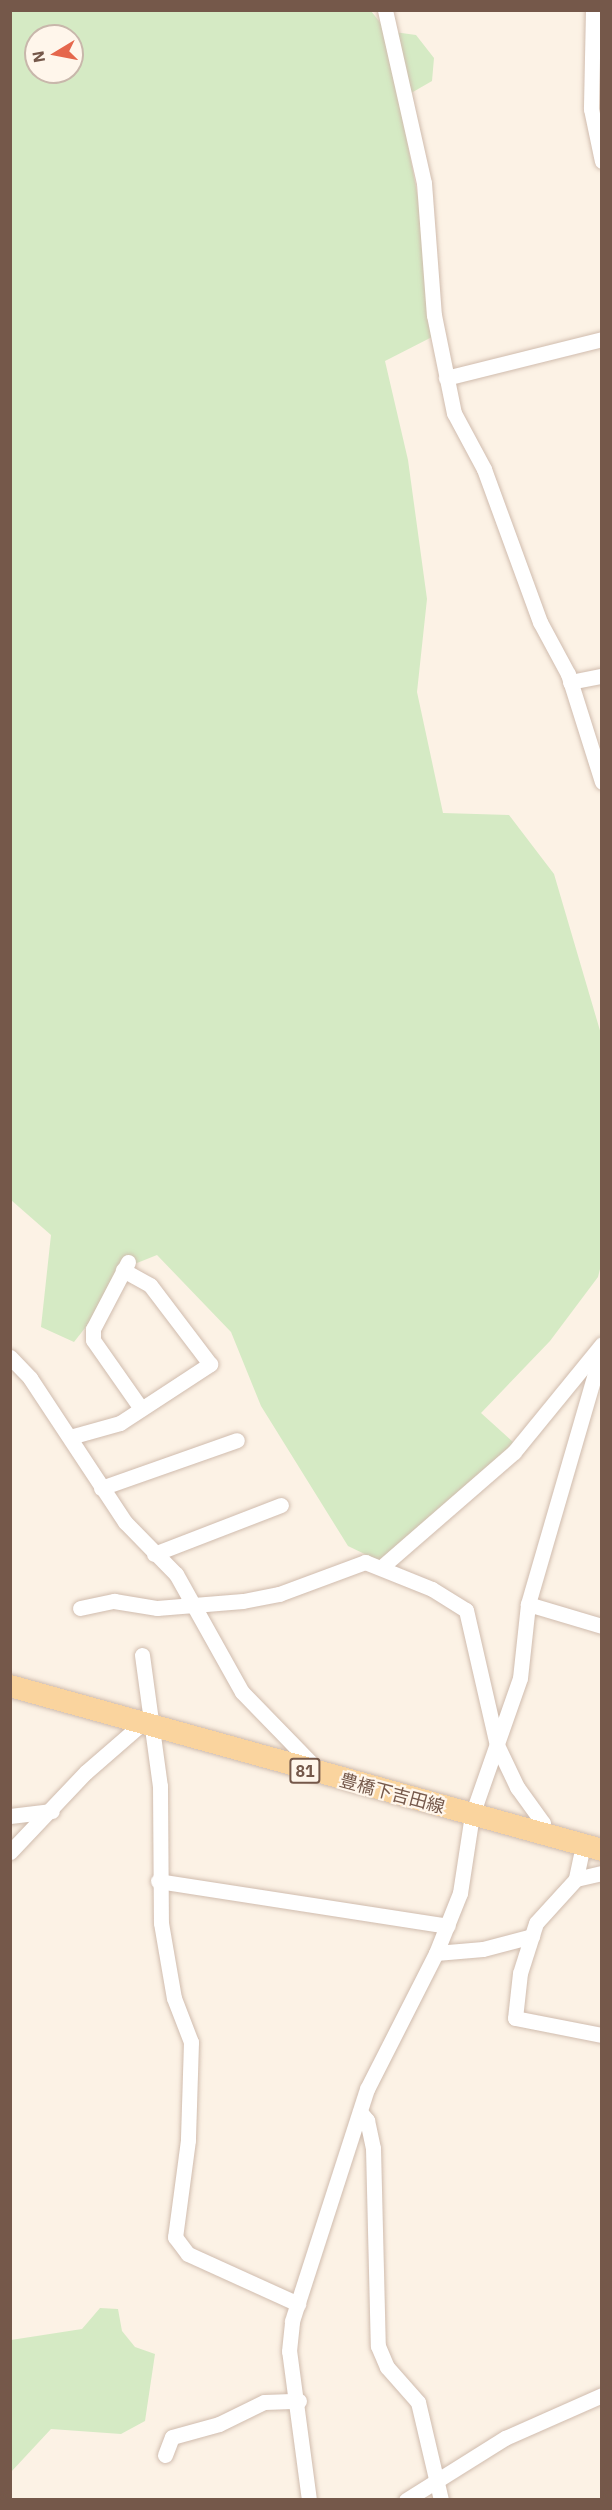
<!DOCTYPE html>
<html>
<head>
<meta charset="utf-8">
<style>
  body { margin:0 }
  #map { position:relative; width:612px; height:2510px; overflow:hidden; background:#fcf2e5; font-family:"IBM Plex Sans","Noto Sans JP",sans-serif }
  div>[style] { position:absolute }
  .green>* { inset:0; background:#d5eac4 }
  .roads { filter:drop-shadow(0 0 2px #d0bcae) drop-shadow(0 0 2px #d0bcae) }
  .minor>* { height:15px; margin:-7.5px; padding:0 7.5px; transform-origin:7.5px; border-radius:7.5px; background:#fff }
  .primary>* { height:22px; margin:-11px; padding:0 11px; transform-origin:11px; border-radius:11px; background:#fad49e }
  span { translate:-50% -50%; white-space:nowrap; text-align:center; line-height:1.15; -webkit-text-stroke:4.5px #fff6eb; paint-order:stroke }
  .shield-label span { padding:2px 4px; background:#fff6eb; border:2px solid; border-radius:4px; -webkit-text-stroke-width:0 }
  .shield-label { font-size:16px; color:#75584a; font-weight:700 }
  .street-label { font-size:18px; color:#75584a }
  .frame { position:absolute; inset:0; border:12px solid #75584a; pointer-events:none }
  .north { position:absolute; left:24px; top:24px; width:60px; height:60px; box-sizing:border-box; background:#fff6eb; border:2px solid #c8b7ab; border-radius:50%; rotate:260deg; font-size:16px; font-weight:700; line-height:24px; text-align:center; color:#75584a }
  .north::after { content:''; display:block; margin:auto; width:21px; height:27px; background:#e5674c; clip-path:polygon(50% 0,100% 100%,50% 72%,0 100%) }
</style>
</head>
<body>
<div id="map">
  <div class="green">
    <i style="clip-path:polygon(evenodd,11px 11px,371px 11px,387px 31px,416px 35px,434px 58px,432px 81px,399px 100px,420px 208px,432px 337px,385px 361px,408px 460px,427px 599px,417px 692px,443px 813px,509px 815px,554px 874px,601px 1034px,602px 1261px,598px 1277px,550px 1341px,481px 1413px,514px 1443px,379px 1561px,348px 1546px,261px 1406px,231px 1332px,157px 1255px,122px 1269px,107px 1300px,74px 1342px,41px 1327px,51px 1235px,11px 1200px,11px 11px,36px 36px,72px 36px,72px 72px,36px 72px,36px 36px)"></i>
    <i style="clip-path:polygon(100px 2308px,118px 2309px,122px 2331px,135px 2347px,155px 2354px,145px 2421px,121px 2434px,51px 2429px,11px 2472px,11px 2340px,82px 2329px)"></i>
  </div>
  <div class="roads">
    <div class="minor">
      <i style="left:385px;top:10px;width:177px;rotate:77.3deg"></i>
      <i style="left:424px;top:183px;width:132px;rotate:85.7deg"></i>
      <i style="left:434px;top:315px;width:100px;rotate:78.5deg"></i>
      <i style="left:454px;top:413px;width:64px;rotate:61.8deg"></i>
      <i style="left:484px;top:469px;width:163px;rotate:69.9deg"></i>
      <i style="left:540px;top:622px;width:59px;rotate:61.7deg"></i>
      <i style="left:568px;top:674px;width:113px;rotate:72.5deg"></i>
      <i style="left:593px;top:10px;width:99px;rotate:91.2deg"></i>
      <i style="left:591px;top:109px;width:53px;rotate:78.1deg"></i>
      <i style="left:446px;top:378px;width:161px;rotate:-14deg"></i>
      <i style="left:570px;top:682px;width:33px;rotate:-11deg"></i>
      <i style="left:128px;top:1262px;width:76px;rotate:117.6deg"></i>
      <i style="left:93px;top:1329px;width:11px;rotate:90deg"></i>
      <i style="left:93px;top:1340px;width:82px;rotate:55deg"></i>
      <i style="left:10px;top:1357px;width:29px;rotate:46deg"></i>
      <i style="left:30px;top:1378px;width:173px;rotate:56.6deg"></i>
      <i style="left:125px;top:1522px;width:73px;rotate:45.6deg"></i>
      <i style="left:176px;top:1574px;width:135px;rotate:60.8deg"></i>
      <i style="left:242px;top:1692px;width:98px;rotate:45.8deg"></i>
      <i style="left:310px;top:1762px;width:10px;rotate:90deg"></i>
      <i style="left:70px;top:1437px;width:52px;rotate:-15.6deg"></i>
      <i style="left:120px;top:1423px;width:108px;rotate:-33.2deg"></i>
      <i style="left:210px;top:1364px;width:99px;rotate:-127.2deg"></i>
      <i style="left:150px;top:1285px;width:31px;rotate:-151deg"></i>
      <i style="left:101px;top:1488px;width:144px;rotate:-19.4deg"></i>
      <i style="left:154px;top:1554px;width:136px;rotate:-21.1deg"></i>
      <i style="left:384px;top:1565px;width:172px;rotate:-41deg"></i>
      <i style="left:514px;top:1452px;width:139px;rotate:-50.8deg"></i>
      <i style="left:528px;top:1604px;width:77px;rotate:16.6deg"></i>
      <i style="left:80px;top:1608px;width:35px;rotate:-12deg"></i>
      <i style="left:114px;top:1601px;width:44px;rotate:9.2deg"></i>
      <i style="left:157px;top:1608px;width:86px;rotate:-4.7deg"></i>
      <i style="left:243px;top:1601px;width:37px;rotate:-11deg"></i>
      <i style="left:279px;top:1594px;width:92px;rotate:-20.4deg"></i>
      <i style="left:365px;top:1562px;width:72px;rotate:21.9deg"></i>
      <i style="left:432px;top:1589px;width:40px;rotate:32deg"></i>
      <i style="left:466px;top:1610px;width:139px;rotate:77.1deg"></i>
      <i style="left:497px;top:1745px;width:47px;rotate:64.5deg"></i>
      <i style="left:517px;top:1787px;width:44px;rotate:54.2deg"></i>
      <i style="left:543px;top:1823px;width:12px;rotate:85deg"></i>
      <i style="left:142px;top:1655px;width:132px;rotate:82.2deg"></i>
      <i style="left:160px;top:1786px;width:137px;rotate:89.6deg"></i>
      <i style="left:161px;top:1923px;width:76px;rotate:80.2deg"></i>
      <i style="left:174px;top:1998px;width:47px;rotate:68.9deg"></i>
      <i style="left:191px;top:2042px;width:98px;rotate:91.8deg"></i>
      <i style="left:188px;top:2140px;width:98px;rotate:97.6deg"></i>
      <i style="left:175px;top:2237px;width:21px;rotate:53deg"></i>
      <i style="left:188px;top:2254px;width:121px;rotate:24.4deg"></i>
      <i style="left:10px;top:1816px;width:42px;rotate:-6.8deg"></i>
      <i style="left:583px;top:1845px;width:35px;rotate:102deg"></i>
      <i style="left:576px;top:1879px;width:59px;rotate:132.3deg"></i>
      <i style="left:536px;top:1923px;width:52px;rotate:107.7deg"></i>
      <i style="left:520px;top:1973px;width:45px;rotate:96.3deg"></i>
      <i style="left:515px;top:2018px;width:89px;rotate:11.1deg"></i>
      <i style="left:10px;top:1852px;width:110px;rotate:-46.5deg"></i>
      <i style="left:86px;top:1772px;width:70px;rotate:-41deg"></i>
      <i style="left:576px;top:1879px;width:27px;rotate:-13deg"></i>
      <i style="left:158px;top:1881px;width:293px;rotate:8.8deg"></i>
      <i style="left:436px;top:1953px;width:47px;rotate:-4.9deg"></i>
      <i style="left:483px;top:1949px;width:51px;rotate:-14.9deg"></i>
      <i style="left:360px;top:2112px;width:11px;rotate:49deg"></i>
      <i style="left:367px;top:2120px;width:29px;rotate:78deg"></i>
      <i style="left:373px;top:2148px;width:198px;rotate:88.6deg"></i>
      <i style="left:378px;top:2346px;width:23px;rotate:67deg"></i>
      <i style="left:387px;top:2367px;width:47px;rotate:48.5deg"></i>
      <i style="left:418px;top:2402px;width:101px;rotate:76.8deg"></i>
      <i style="left:165px;top:2455px;width:19px;rotate:-69deg"></i>
      <i style="left:172px;top:2437px;width:49px;rotate:-15.5deg"></i>
      <i style="left:219px;top:2424px;width:50px;rotate:-26.1deg"></i>
      <i style="left:264px;top:2402px;width:35px;rotate:-2deg"></i>
      <i style="left:309px;top:2500px;width:150px;rotate:-97.6deg"></i>
      <i style="left:289px;top:2351px;width:30px;rotate:-84deg"></i>
      <i style="left:292px;top:2321px;width:244px;rotate:-72.1deg"></i>
      <i style="left:367px;top:2089px;width:153px;rotate:-63.1deg"></i>
      <i style="left:436px;top:1953px;width:65px;rotate:-68.2deg"></i>
      <i style="left:460px;top:1893px;width:79px;rotate:-81.3deg"></i>
      <i style="left:472px;top:1815px;width:145px;rotate:-70.7deg"></i>
      <i style="left:520px;top:1678px;width:74px;rotate:-83.8deg"></i>
      <i style="left:528px;top:1604px;width:265px;rotate:-73.8deg"></i>
      <i style="left:406px;top:2500px;width:117px;rotate:-32.1deg"></i>
      <i style="left:505px;top:2438px;width:106px;rotate:-23.9deg"></i>
    </div>
    <div class="primary">
      <i style="left:10px;top:1686px;width:614px;rotate:15.48deg"></i>
    </div>
  </div>
  <div class="shield-label">
    <span style="left:305px;top:1771px">81</span>
  </div>
  <div class="street-label">
    <span style="left:392px;top:1794px;rotate:15deg">豊橋下吉田線</span>
  </div>
  <div class="frame"></div>
  <div class="north">N</div>
</div>
</body>
</html>
